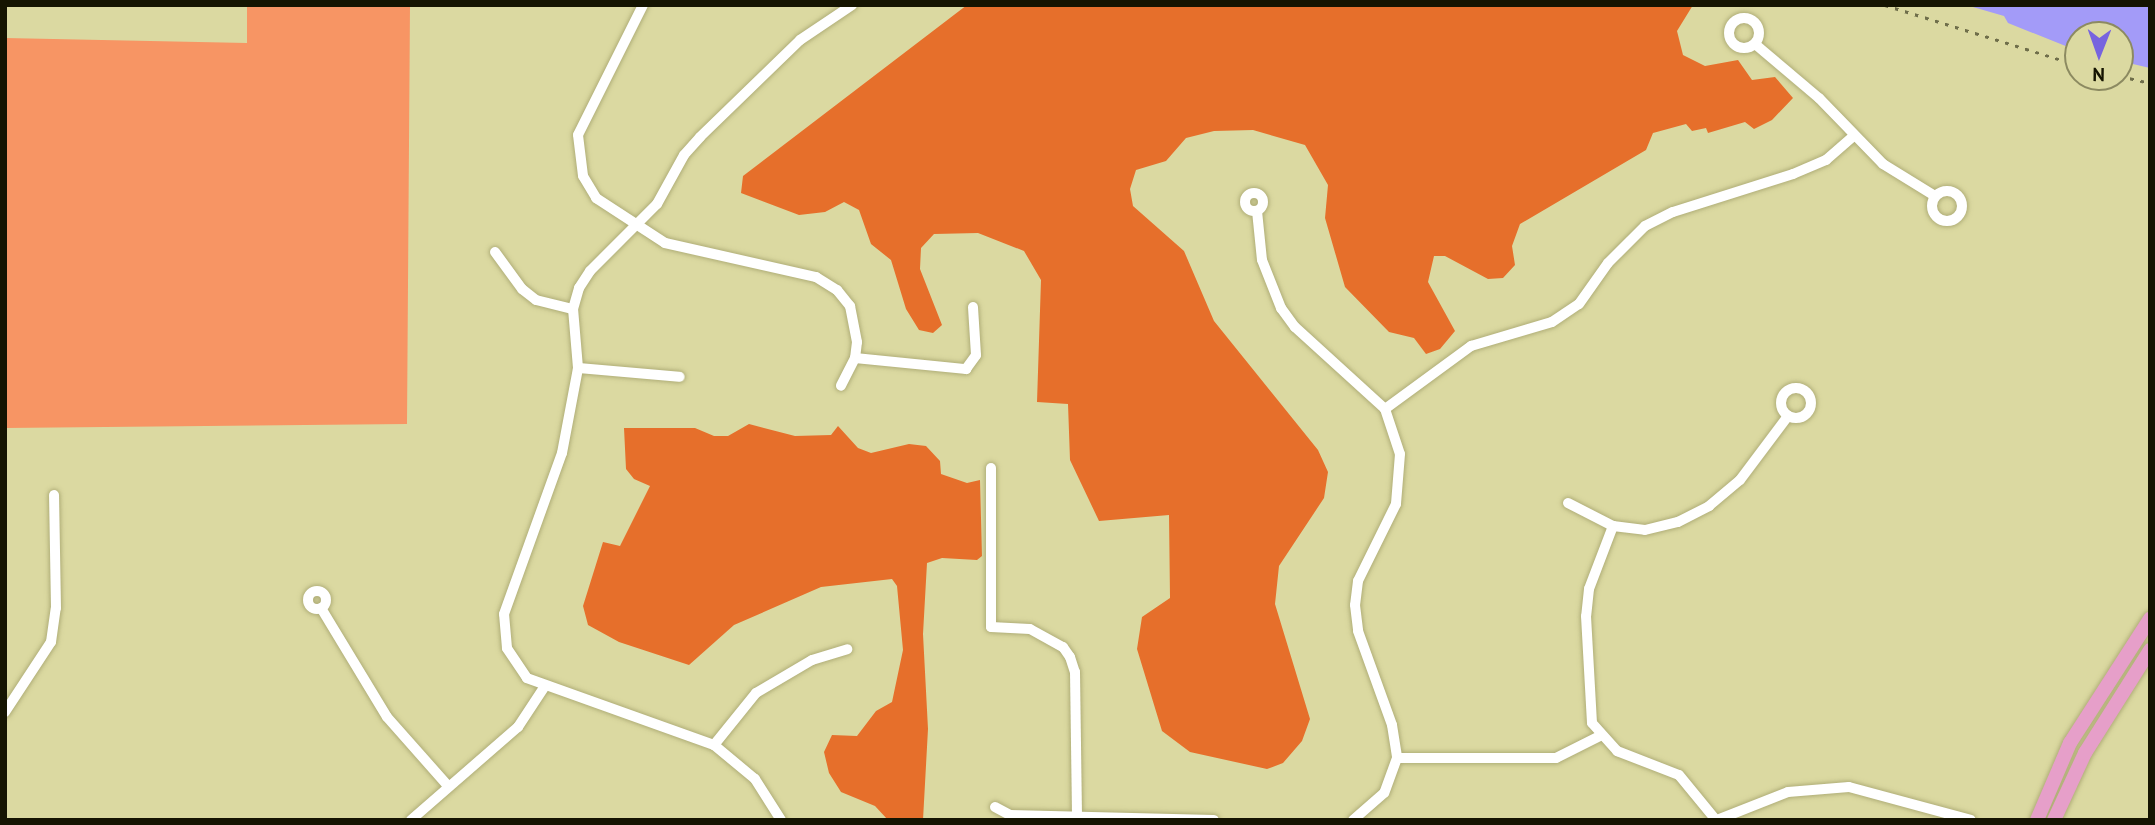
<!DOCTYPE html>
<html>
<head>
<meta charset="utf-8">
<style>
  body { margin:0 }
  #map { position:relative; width:2155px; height:825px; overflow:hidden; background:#dbd9a1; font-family:"PT Sans",sans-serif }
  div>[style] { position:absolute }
  .green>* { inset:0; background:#f79564 }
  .forest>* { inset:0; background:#e66f2b }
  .water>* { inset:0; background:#a39bf8 }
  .roads { filter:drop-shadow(0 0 2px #b0ae78) drop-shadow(0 0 2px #b0ae78) }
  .minor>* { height:10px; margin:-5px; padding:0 5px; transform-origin:5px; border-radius:5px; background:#fff }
  .minor>.ring { margin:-5px; padding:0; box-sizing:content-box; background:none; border:10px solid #fff; border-radius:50% }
  .major>* { height:14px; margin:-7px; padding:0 7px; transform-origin:7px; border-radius:7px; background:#e69fc9 }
  .rail>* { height:2.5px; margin-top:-1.25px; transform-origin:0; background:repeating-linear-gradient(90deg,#6f6e4a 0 3.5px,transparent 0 10.5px) }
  span { translate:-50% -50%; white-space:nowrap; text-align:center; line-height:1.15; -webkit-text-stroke:7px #dbd9a1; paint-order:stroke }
  .frame { position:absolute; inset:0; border:7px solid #151401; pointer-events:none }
  .north { position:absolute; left:2064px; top:21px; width:70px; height:70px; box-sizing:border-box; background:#dbd9a1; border:2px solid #8c8a61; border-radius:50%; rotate:181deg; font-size:19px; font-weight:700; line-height:28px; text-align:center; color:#151401 }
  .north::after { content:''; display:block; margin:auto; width:24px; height:32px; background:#7764de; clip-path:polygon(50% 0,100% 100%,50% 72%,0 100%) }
</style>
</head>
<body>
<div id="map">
  <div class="green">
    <i style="clip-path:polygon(247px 5px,410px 5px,407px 424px,5px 428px,5px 38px,247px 43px)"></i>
  </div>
  <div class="forest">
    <i style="clip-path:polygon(967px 5px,1693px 5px,1677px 31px,1683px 55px,1705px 66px,1738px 60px,1752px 80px,1775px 77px,1793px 98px,1772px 120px,1754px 129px,1745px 122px,1708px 133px,1706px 128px,1692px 131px,1686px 124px,1653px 133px,1646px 150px,1520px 224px,1512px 246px,1515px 265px,1503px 278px,1488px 279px,1445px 256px,1434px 256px,1428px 282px,1455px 331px,1440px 349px,1426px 354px,1414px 338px,1389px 332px,1345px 287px,1325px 218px,1328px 185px,1305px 145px,1253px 130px,1214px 131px,1186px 138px,1166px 161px,1136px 170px,1130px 189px,1133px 206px,1184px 251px,1214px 321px,1318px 450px,1328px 472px,1324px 498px,1279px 566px,1275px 604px,1310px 719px,1302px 741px,1283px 763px,1267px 769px,1190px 752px,1162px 731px,1137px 649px,1142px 617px,1170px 598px,1169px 515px,1099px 521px,1070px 460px,1068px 404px,1037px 402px,1041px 280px,1024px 251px,978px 233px,934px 234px,921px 248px,920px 269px,942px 325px,933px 333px,919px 330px,906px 309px,891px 260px,871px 244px,859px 210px,844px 202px,825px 212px,799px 215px,741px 193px,743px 176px)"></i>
    <i style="clip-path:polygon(749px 424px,795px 436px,831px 435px,838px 426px,858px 448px,871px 453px,909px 444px,926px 446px,940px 461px,941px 474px,967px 483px,980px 480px,982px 556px,977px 560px,942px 558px,927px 563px,923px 634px,928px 729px,923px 820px,888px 820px,875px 806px,841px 792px,829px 773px,824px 752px,832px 735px,857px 736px,876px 711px,892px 702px,903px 650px,897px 586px,892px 579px,821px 587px,734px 625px,689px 665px,619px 642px,588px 625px,583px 606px,603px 542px,620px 546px,650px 486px,634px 479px,626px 469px,624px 428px,695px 428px,714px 436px,728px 436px)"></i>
  </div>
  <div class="water">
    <i style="clip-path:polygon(1966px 5px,2150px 5px,2150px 68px,2120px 61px,2120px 35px,2078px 35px,2078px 51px,2008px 23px,2004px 16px)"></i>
  </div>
  <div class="roads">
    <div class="minor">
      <i style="left:643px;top:5px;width:145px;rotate:116.6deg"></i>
      <i style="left:578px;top:135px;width:41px;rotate:83deg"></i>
      <i style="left:583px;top:176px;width:26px;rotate:59deg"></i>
      <i style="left:596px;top:198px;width:82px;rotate:33.1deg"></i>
      <i style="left:665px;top:243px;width:155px;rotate:12.7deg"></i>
      <i style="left:816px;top:277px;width:25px;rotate:32deg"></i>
      <i style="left:837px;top:290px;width:21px;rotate:51deg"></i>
      <i style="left:850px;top:306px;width:37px;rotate:79deg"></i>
      <i style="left:857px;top:342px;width:16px;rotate:97deg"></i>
      <i style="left:855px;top:358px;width:31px;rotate:117deg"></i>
      <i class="ring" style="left:1729px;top:18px;width:20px;height:20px"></i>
      <i style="left:1755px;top:44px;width:84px;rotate:40.2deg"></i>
      <i style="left:1819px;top:98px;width:92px;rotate:45.9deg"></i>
      <i style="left:1883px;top:164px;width:61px;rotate:31.6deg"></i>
      <i class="ring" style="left:1932px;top:191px;width:20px;height:20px"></i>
      <i class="ring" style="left:1245px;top:193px;width:8px;height:8px"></i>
      <i style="left:1257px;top:211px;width:49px;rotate:84.2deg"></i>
      <i style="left:1262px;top:260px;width:52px;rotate:68.4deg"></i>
      <i style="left:1281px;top:308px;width:24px;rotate:54deg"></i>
      <i style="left:1295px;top:327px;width:122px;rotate:42.3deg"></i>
      <i style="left:1385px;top:409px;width:47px;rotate:71.6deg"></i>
      <i style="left:1400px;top:454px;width:50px;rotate:94.6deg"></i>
      <i style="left:1396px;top:504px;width:86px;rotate:116.3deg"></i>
      <i style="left:1358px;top:581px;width:24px;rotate:97deg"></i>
      <i style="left:1355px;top:605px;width:26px;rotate:83deg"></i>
      <i style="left:1358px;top:631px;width:100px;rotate:70.1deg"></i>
      <i style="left:1392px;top:725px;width:33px;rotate:81deg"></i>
      <i style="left:1397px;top:758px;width:37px;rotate:110deg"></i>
      <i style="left:1384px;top:793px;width:41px;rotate:138.9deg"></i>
      <i style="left:495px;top:252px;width:46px;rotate:53.9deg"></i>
      <i style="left:522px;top:289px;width:18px;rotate:38deg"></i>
      <i style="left:536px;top:300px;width:38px;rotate:14deg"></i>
      <i style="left:855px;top:358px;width:112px;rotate:5.7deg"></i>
      <i style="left:966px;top:369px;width:17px;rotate:-54deg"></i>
      <i style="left:976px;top:355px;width:48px;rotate:-93.6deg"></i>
      <i style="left:578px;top:368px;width:102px;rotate:5deg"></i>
      <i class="ring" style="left:1781px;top:388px;width:20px;height:20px"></i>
      <i style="left:1385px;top:409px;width:107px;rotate:-36.2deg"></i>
      <i style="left:1471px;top:346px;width:84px;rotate:-16.5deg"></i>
      <i style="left:1552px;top:322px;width:32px;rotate:-34deg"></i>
      <i style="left:1579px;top:304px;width:50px;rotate:-54.7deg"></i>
      <i style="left:1608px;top:263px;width:52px;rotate:-45deg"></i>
      <i style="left:1645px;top:226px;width:31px;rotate:-27deg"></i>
      <i style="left:1673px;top:212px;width:126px;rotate:-17.6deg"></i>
      <i style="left:1793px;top:174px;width:36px;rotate:-23deg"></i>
      <i style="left:1826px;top:160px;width:35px;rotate:-41deg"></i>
      <i style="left:991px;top:468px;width:159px;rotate:90deg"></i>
      <i style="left:991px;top:627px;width:39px;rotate:3deg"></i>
      <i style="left:1030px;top:629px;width:38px;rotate:29deg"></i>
      <i style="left:1063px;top:647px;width:12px;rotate:55deg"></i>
      <i style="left:1070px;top:657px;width:16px;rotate:72deg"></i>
      <i style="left:1075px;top:672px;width:144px;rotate:89.2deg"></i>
      <i style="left:1568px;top:503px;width:51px;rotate:27.1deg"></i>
      <i style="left:1613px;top:526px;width:32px;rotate:7deg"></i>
      <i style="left:1645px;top:530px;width:34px;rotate:-14deg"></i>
      <i style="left:1678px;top:522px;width:35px;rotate:-27deg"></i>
      <i style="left:1709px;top:506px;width:40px;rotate:-40deg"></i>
      <i style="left:1740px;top:480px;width:80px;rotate:-53.1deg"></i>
      <i style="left:1613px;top:526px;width:67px;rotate:110.9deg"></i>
      <i style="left:1589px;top:589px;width:27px;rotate:96deg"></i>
      <i style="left:1586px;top:616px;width:107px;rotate:86.8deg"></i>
      <i style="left:1592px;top:723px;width:38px;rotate:48deg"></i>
      <i style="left:1617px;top:751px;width:66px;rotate:21.2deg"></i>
      <i style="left:1679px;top:775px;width:58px;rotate:50.6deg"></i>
      <i class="ring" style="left:308px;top:591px;width:8px;height:8px"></i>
      <i style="left:321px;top:608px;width:127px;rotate:58.8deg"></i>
      <i style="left:387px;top:717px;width:92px;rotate:48.5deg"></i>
      <i style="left:5px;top:712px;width:84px;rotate:-56.7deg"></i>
      <i style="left:51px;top:642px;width:34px;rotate:-82deg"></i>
      <i style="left:56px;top:608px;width:113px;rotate:-91deg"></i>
      <i style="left:714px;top:745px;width:67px;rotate:-51.1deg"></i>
      <i style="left:756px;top:693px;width:65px;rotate:-30.5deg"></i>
      <i style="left:812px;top:660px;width:37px;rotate:-17deg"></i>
      <i style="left:1397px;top:758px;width:159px"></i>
      <i style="left:1556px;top:758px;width:49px;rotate:-26.6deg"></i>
      <i style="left:995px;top:807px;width:17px;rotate:28deg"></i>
      <i style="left:1010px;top:815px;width:204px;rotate:1.4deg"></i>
      <i style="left:411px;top:820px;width:142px;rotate:-41deg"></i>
      <i style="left:518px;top:727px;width:49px;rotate:-56.6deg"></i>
      <i style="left:781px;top:820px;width:49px;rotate:-122.4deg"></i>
      <i style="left:755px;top:779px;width:53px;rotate:-140.3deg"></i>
      <i style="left:714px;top:745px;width:199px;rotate:-160.3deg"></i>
      <i style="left:527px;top:678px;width:36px;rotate:-124deg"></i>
      <i style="left:507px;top:648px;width:34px;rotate:-95deg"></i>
      <i style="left:504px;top:614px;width:171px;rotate:-70.2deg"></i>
      <i style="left:562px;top:453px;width:86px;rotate:-79.3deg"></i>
      <i style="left:578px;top:368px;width:59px;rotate:-94.8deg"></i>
      <i style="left:573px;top:309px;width:22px;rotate:-74deg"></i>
      <i style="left:579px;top:288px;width:20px;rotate:-57deg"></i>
      <i style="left:590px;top:271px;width:95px;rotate:-45deg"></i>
      <i style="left:657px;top:204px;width:56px;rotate:-61.1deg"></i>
      <i style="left:684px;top:155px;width:24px;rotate:-48deg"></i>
      <i style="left:700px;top:137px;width:139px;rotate:-44.1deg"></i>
      <i style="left:800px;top:40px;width:63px;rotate:-33.9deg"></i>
      <i style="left:1717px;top:820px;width:76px;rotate:-21.5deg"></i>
      <i style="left:1788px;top:792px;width:61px;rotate:-4.7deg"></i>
      <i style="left:1849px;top:787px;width:126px;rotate:15.1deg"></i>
    </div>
    <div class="major">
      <i style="left:2037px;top:820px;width:84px;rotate:-66.8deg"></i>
      <i style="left:2070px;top:743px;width:148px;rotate:-57.2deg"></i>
      <i style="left:2054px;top:820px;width:74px;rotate:-65.2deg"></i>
      <i style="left:2085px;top:753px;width:122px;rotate:-57.7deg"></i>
    </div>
  </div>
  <div class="rail">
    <i style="left:1885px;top:5px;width:202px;rotate:17.3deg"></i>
    <i style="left:2120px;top:76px;width:31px;rotate:13deg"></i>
  </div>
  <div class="frame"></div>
  <div class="north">N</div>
</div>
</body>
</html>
